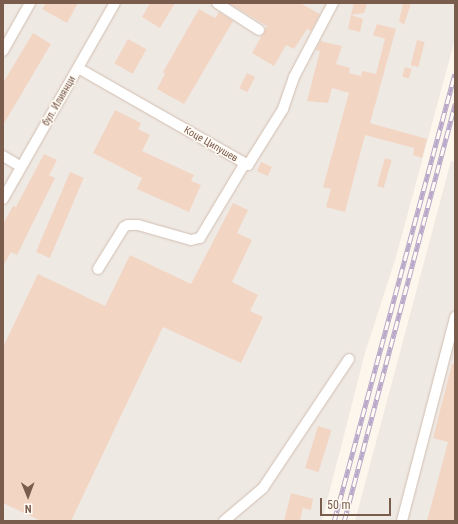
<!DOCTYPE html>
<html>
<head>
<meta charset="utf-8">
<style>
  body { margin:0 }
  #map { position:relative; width:458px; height:524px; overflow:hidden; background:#fdf6ec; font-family:"Roboto Condensed",sans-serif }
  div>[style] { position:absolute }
  .industrial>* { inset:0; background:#efe9e4 }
  .building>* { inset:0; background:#f3d5c3; transform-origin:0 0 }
  .roads { filter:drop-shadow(0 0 1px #d1beb0) drop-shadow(0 0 1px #d1beb0) }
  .minor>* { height:10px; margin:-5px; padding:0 5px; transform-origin:5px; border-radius:5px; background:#fff }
  .rail>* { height:4.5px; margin-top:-2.25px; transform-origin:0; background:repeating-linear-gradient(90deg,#fffaf3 0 9px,#b9a8c9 0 18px); box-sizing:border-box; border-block:1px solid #b9a8c9 }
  span { translate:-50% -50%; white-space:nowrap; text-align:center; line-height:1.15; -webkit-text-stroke:3px #fffaf3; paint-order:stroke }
  .street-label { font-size:10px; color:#7a5c4d }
  .frame { position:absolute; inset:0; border:4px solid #7a5c4d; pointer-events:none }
  .north { position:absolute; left:8px; top:476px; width:40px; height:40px; -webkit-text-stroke:3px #fffaf3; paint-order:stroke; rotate:179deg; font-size:11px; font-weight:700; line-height:16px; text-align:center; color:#7a5c4d }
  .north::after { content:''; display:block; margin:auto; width:14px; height:18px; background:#7a5c4d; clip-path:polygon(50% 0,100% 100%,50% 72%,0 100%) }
  .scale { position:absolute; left:320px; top:498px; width:71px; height:18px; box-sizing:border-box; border:2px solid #7a5c4d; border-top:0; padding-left:5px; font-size:12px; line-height:14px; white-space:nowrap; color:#7a5c4d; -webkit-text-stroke:3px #fffaf3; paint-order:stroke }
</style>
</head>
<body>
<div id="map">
  <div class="industrial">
    <i style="clip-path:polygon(3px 3px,455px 3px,455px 39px,396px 257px,365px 353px,322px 521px,3px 521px)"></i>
    <i style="clip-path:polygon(451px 161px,455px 162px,455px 521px,355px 521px)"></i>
  </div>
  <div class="building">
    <i style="clip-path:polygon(46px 3px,78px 3px,67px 23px,42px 9px)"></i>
    <i style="clip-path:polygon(150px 3px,175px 3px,160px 28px,142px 17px)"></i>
    <i style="clip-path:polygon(229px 3px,300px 3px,320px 14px,311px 31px,307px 29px,294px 49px,286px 45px,274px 66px,252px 53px,267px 26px)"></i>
    <i style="clip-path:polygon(354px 3px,367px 3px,364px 13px,351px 15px,363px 19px,360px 32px,348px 29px,350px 19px)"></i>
    <i style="clip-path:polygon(403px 3px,411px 3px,404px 25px,399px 21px)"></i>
    <i style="clip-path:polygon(199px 9px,215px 18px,219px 12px,233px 21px,184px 104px,157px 89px,165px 74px,163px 72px)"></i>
    <i style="clip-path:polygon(377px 24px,396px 29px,370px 123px,427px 139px,422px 158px,413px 155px,414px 148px,365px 135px,345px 212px,326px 207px,331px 189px,323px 187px,349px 93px,332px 88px,328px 103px,307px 101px,320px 51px,316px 50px,320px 41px,342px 46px,336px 64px,350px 68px,349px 73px,361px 76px,362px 71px,376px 74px,385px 39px,373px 35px)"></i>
    <i style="clip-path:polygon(33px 33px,51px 44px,3px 125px,3px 83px)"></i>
    <i style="left:128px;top:39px;width:21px;height:28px;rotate:29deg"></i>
    <i style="left:417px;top:40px;width:8px;height:26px;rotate:14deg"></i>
    <i style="left:405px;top:67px;width:7px;height:10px;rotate:16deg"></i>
    <i style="left:247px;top:73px;width:9px;height:17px;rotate:27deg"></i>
    <i style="clip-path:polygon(115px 110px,141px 123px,138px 129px,150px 135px,142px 151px,194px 175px,191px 181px,201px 185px,189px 212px,137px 189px,142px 178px,93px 153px)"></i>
    <i style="clip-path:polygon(44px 154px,57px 160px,49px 175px,55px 178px,17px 255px,11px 252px,3px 266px,3px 224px,13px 206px,16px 207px)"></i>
    <i style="left:385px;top:158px;width:7px;height:29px;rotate:16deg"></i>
    <i style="left:261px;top:162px;width:12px;height:10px;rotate:24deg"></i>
    <i style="left:70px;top:172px;width:15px;height:87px;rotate:23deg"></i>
    <i style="clip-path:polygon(233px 203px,248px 210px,237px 233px,252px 240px,232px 282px,258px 295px,250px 311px,263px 317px,241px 363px,163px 327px,71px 521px,41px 521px,3px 503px,3px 347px,38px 274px,105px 306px,130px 255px,191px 284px)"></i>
    <i style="clip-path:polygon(452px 364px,455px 364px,455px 521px,427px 521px,448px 442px,433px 438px)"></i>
    <i style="left:318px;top:426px;width:14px;height:44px;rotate:17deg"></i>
    <i style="clip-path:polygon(291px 493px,313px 499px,311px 510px,303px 508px,300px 521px,284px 521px)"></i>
  </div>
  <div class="roads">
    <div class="minor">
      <i style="left:217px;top:3px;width:50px;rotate:32.7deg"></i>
      <i style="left:3px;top:51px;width:55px;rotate:-60.6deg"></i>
      <i style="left:78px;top:68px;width:196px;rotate:29.7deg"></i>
      <i style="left:248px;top:165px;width:66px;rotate:-58deg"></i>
      <i style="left:283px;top:109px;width:34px;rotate:-71deg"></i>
      <i style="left:294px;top:77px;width:84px;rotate:-62.2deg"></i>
      <i style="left:3px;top:156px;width:21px;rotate:31deg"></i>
      <i style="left:3px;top:199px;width:226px;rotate:-60.3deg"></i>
      <i style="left:98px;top:269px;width:49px;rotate:-58.2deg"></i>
      <i style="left:124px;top:227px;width:4px;rotate:-27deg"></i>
      <i style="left:128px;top:225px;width:10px"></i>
      <i style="left:138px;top:225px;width:55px;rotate:15.8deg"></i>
      <i style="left:191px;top:240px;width:9px;rotate:-13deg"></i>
      <i style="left:200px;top:238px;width:87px;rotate:-59deg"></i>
      <i style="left:224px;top:521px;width:51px;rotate:-40.2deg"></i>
      <i style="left:263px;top:488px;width:155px;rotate:-56.3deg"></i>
      <i style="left:402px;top:521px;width:211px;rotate:-75.4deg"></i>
    </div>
  </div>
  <div class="rail">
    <i style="left:334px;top:521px;width:463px;rotate:-74.9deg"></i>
    <i style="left:344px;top:521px;width:432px;rotate:-75.1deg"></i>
  </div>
  <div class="street-label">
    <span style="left:59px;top:101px;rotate:-60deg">бул. Илиянци</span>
    <span style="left:211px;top:144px;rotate:30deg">Коце Ципушев</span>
  </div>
  <div class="frame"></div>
  <div class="north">N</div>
  <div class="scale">50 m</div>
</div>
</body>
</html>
